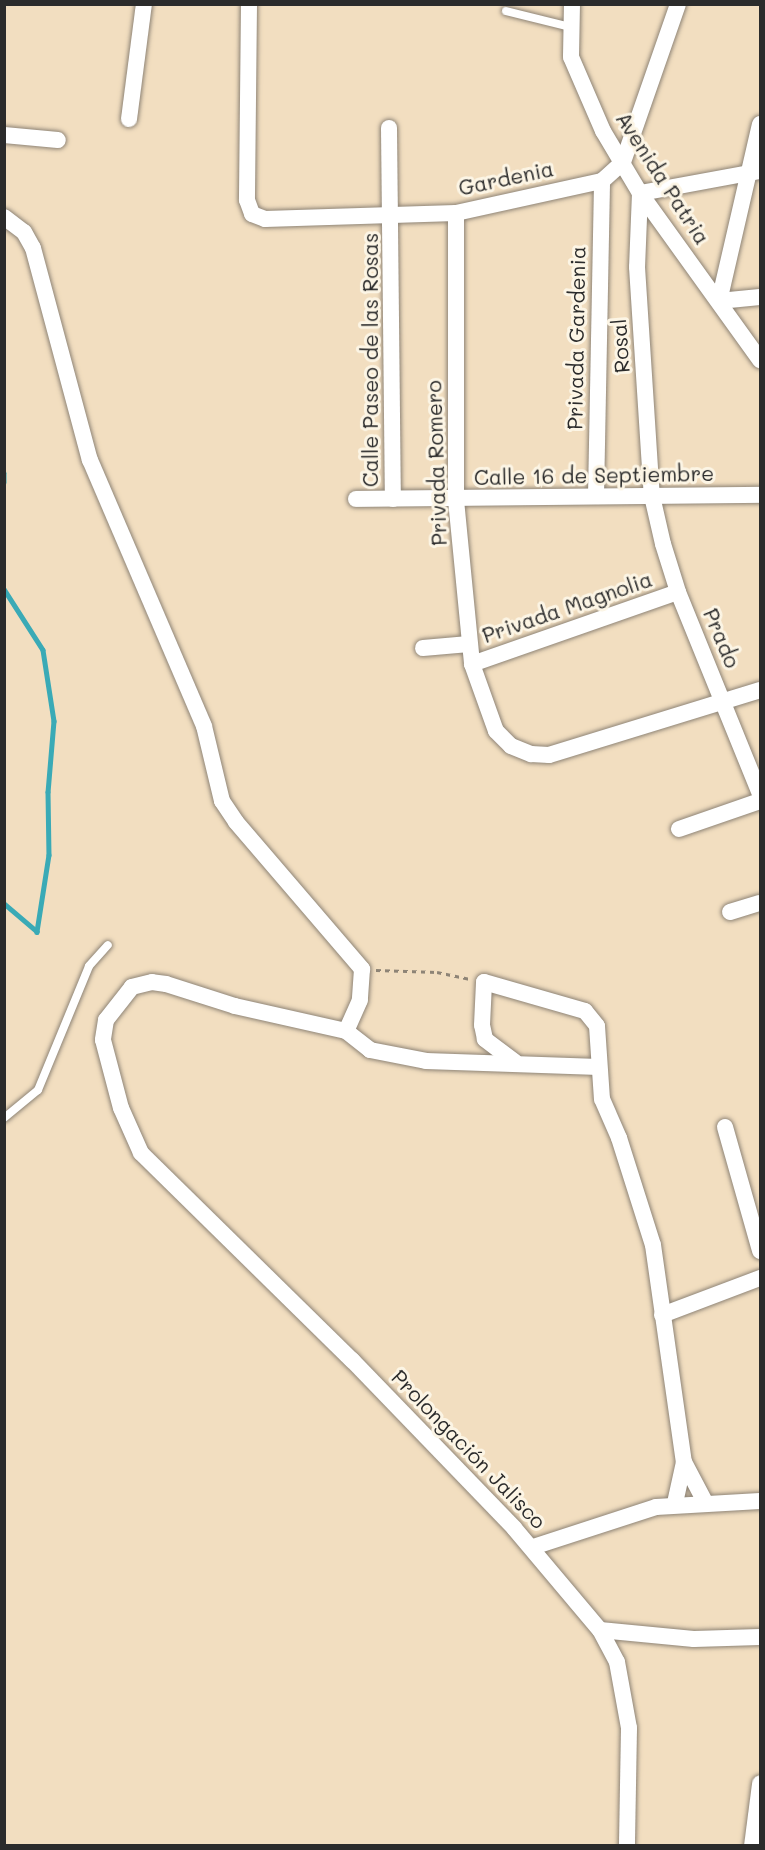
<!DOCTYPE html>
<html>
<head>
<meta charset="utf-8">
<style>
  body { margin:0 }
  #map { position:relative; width:765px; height:1850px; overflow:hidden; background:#f2dec0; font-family:Mali,sans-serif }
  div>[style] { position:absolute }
  .stream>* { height:4.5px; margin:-2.25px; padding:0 2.25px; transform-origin:2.25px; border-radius:2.25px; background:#3aaab6 }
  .path>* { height:3px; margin-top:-1.5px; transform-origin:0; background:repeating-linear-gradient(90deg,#8e8476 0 4.5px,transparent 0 9px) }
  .roads { filter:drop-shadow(0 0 2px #8e8476) drop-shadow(0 0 2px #8e8476) }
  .lane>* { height:8px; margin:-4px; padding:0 4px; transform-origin:4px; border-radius:4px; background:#fff }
  .street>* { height:16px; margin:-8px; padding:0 8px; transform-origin:8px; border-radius:8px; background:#fff }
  span { translate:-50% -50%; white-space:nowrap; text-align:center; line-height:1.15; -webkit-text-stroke:6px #fcf5e5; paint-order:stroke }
  .street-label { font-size:21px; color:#2b2b2b }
  .frame { position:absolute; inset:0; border:6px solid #2b2b2b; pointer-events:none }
</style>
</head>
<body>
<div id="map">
  <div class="stream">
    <i style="left:4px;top:473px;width:9px;rotate:90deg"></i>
    <i style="left:4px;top:589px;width:72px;rotate:57.4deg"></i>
    <i style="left:43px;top:650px;width:72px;rotate:81.2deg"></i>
    <i style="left:54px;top:721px;width:71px;rotate:94.8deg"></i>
    <i style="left:48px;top:792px;width:63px;rotate:89.1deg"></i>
    <i style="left:49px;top:855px;width:78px;rotate:98.9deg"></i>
    <i style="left:37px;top:932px;width:43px;rotate:-139.7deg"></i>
  </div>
  <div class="path">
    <i style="left:376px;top:970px;width:61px;rotate:1.9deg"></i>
    <i style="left:437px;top:972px;width:35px;rotate:12deg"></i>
  </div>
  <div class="roads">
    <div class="lane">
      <i style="left:506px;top:11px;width:66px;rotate:14deg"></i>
      <i style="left:4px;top:1118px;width:44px;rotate:-39.5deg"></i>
      <i style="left:38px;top:1090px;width:134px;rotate:-67.6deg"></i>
      <i style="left:89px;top:966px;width:28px;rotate:-48deg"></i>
    </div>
    <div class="street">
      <i style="left:249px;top:4px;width:196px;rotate:90.6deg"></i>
      <i style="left:247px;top:200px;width:15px;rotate:70deg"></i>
      <i style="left:252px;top:214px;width:14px;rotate:21deg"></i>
      <i style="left:265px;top:219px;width:191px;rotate:-1.8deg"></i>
      <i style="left:456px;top:213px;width:149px;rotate:-12.4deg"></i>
      <i style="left:602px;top:181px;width:28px;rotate:-42deg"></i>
      <i style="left:623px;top:162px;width:167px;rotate:-70.8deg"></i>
      <i style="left:572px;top:4px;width:53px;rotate:91.1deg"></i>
      <i style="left:571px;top:57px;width:81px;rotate:66.6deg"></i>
      <i style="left:603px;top:131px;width:72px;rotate:59.2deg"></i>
      <i style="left:640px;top:193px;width:206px;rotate:54.3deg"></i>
      <i style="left:129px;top:119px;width:116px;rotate:-82.6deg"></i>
      <i style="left:760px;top:124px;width:182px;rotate:103deg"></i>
      <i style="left:719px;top:301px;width:41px;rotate:-5.6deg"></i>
      <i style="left:389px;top:128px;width:371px;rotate:89.4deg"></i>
      <i style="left:4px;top:135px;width:54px;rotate:5.3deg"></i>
      <i style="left:760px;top:171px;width:122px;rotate:169.6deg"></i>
      <i style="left:640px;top:193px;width:74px;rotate:92.3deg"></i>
      <i style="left:637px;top:267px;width:229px;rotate:86.3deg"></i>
      <i style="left:652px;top:496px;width:49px;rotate:77.1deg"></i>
      <i style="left:663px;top:544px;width:50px;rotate:72.6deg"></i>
      <i style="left:678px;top:592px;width:218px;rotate:67.9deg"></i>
      <i style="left:456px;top:213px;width:287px;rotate:90deg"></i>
      <i style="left:456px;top:500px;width:165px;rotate:84.4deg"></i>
      <i style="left:472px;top:664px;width:71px;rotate:70.3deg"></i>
      <i style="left:496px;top:731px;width:21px;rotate:45deg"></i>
      <i style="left:511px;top:746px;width:22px;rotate:22deg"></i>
      <i style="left:531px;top:754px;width:18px;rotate:3deg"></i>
      <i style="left:549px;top:755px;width:221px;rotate:-17.1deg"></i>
      <i style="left:4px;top:217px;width:25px;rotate:37deg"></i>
      <i style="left:24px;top:232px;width:18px;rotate:61deg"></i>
      <i style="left:33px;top:248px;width:220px;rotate:75deg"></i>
      <i style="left:90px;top:460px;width:289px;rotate:66.8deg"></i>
      <i style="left:204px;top:726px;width:77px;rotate:76.5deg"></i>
      <i style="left:222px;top:801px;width:25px;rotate:56deg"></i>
      <i style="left:236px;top:822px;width:194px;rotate:49.4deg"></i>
      <i style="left:362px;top:969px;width:31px;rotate:94deg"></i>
      <i style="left:360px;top:1000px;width:34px;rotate:114deg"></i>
      <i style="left:346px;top:1031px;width:114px;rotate:-167.3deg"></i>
      <i style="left:235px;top:1006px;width:72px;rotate:-162.3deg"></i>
      <i style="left:166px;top:984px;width:14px;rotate:-172deg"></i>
      <i style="left:152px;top:982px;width:21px;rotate:166deg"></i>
      <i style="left:132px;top:987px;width:42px;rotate:128.2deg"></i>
      <i style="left:106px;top:1020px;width:20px;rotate:99deg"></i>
      <i style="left:103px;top:1040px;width:70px;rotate:75.2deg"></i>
      <i style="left:121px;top:1108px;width:49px;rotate:66deg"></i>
      <i style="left:141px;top:1153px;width:296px;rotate:44.5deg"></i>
      <i style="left:352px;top:1360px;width:233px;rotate:46deg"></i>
      <i style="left:514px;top:1528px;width:133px;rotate:49.9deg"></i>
      <i style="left:600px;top:1630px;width:36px;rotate:62deg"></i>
      <i style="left:617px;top:1662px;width:67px;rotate:79.7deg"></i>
      <i style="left:629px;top:1728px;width:118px;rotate:91deg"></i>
      <i style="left:596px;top:496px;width:315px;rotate:-88.9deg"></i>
      <i style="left:356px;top:499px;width:404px;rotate:-0.6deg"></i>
      <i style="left:423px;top:648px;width:46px;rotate:-5deg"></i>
      <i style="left:472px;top:664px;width:218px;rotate:-19.3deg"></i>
      <i style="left:679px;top:829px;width:86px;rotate:-19.1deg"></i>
      <i style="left:730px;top:912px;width:31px;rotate:-17deg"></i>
      <i style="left:346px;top:1031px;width:31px;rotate:38deg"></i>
      <i style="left:370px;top:1050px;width:57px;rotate:11.1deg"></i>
      <i style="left:426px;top:1061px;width:173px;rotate:2deg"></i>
      <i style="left:515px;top:1062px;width:38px;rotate:-143deg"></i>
      <i style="left:485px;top:1039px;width:14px;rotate:-102deg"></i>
      <i style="left:482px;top:1025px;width:43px;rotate:-87.3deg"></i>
      <i style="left:484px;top:982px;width:105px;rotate:16deg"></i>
      <i style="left:585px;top:1011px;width:19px;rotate:51deg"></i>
      <i style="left:597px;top:1026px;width:73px;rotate:86.1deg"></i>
      <i style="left:602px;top:1099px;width:43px;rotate:66.4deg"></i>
      <i style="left:619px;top:1138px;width:112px;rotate:72.4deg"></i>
      <i style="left:653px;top:1245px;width:219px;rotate:81.9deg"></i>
      <i style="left:684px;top:1462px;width:45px;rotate:62.3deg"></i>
      <i style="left:725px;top:1127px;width:129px;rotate:74.2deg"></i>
      <i style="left:662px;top:1315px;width:105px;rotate:-20.7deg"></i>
      <i style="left:675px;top:1503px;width:42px;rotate:-77.6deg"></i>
      <i style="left:533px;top:1547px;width:129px;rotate:-18deg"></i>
      <i style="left:656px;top:1507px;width:104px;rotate:-3.3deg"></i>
      <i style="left:600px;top:1630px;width:94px;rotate:5.5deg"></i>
      <i style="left:694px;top:1639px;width:66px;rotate:-1.7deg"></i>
      <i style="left:752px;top:1846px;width:63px;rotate:-82.6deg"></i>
    </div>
  </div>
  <div class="street-label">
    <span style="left:506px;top:178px;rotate:-12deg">Gardenia</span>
    <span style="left:663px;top:178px;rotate:57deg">Avenida Patria</span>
    <span style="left:576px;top:338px;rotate:-89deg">Privada Gardenia</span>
    <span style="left:620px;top:346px;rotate:-94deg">Rosal</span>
    <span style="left:370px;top:360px;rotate:-90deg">Calle Paseo de las Rosas</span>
    <span style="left:436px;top:463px;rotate:-92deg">Privada Romero</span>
    <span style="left:594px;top:475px;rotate:-1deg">Calle 16 de Septiembre</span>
    <span style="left:567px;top:607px;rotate:-19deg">Privada Magnolia</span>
    <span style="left:722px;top:638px;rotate:67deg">Prado</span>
    <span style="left:469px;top:1449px;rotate:46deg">Prolongación Jalisco</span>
  </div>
  <div class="frame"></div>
</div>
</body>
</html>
